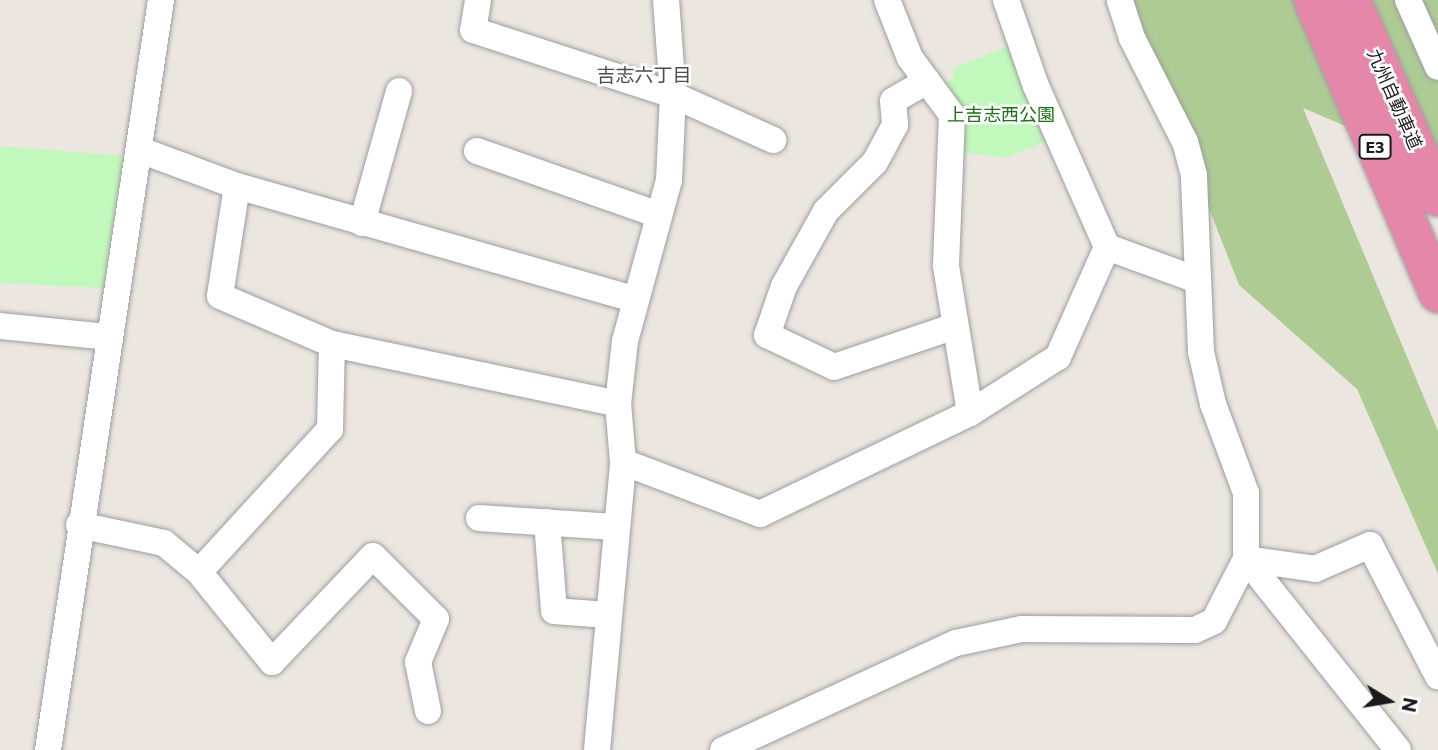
<!DOCTYPE html>
<html>
<head>
<meta charset="utf-8">
<style>
  body { margin:0 }
  #map { position:relative; width:1438px; height:750px; overflow:hidden; background:#ece6e0; font-family:Commissioner,"Noto Sans JP",sans-serif }
  div>[style] { position:absolute }
  .forest>* { inset:0; background:#aecb94 }
  .park>* { inset:0; background:#c1f8bb }
  .roads { filter:drop-shadow(0 0 2px #9e9e9e) drop-shadow(0 0 2px #9e9e9e) }
  .street>* { height:26px; margin:-13px; padding:0 13px; transform-origin:13px; border-radius:13px; background:#fff }
  .highway>* { height:38px; margin:-19px; padding:0 19px; transform-origin:19px; border-radius:19px; background:#e487a9 }
  span { translate:-50% -50%; white-space:nowrap; text-align:center; line-height:1.15; -webkit-text-stroke:5px #fff; paint-order:stroke }
  .shield-label span { padding:2px 5px; background:#fff; border:2px solid; border-radius:5px; -webkit-text-stroke-width:0 }
  .shield-label { font-size:16px; color:#1a1a1a; font-weight:700 }
  .street-label { font-size:18px; color:#1a1a1a }
  .park-label { font-size:18px; color:#16750c }
  .neighbourhood-label { font-size:19px; color:#4d4d4d }
  .north { position:absolute; left:1354px; top:666px; width:70px; height:70px; -webkit-text-stroke:5px #fff; paint-order:stroke; rotate:101deg; font-size:19px; font-weight:700; line-height:28px; text-align:center; color:#1a1a1a }
  .north::after { content:''; display:block; margin:auto; width:24px; height:32px; background:#1a1a1a; clip-path:polygon(50% 0,100% 100%,50% 72%,0 100%) }
</style>
</head>
<body>
<div id="map">
  <div class="forest">
    <i style="clip-path:polygon(1127px 0,1438px 0,1438px 165px,1303px 108px,1438px 431px,1438px 574px,1357px 389px,1239px 285px)"></i>
  </div>
  <div class="park">
    <i style="clip-path:polygon(1016px 43px,1054px 138px,1005px 158px,955px 151px,938px 89px,954px 77px,953px 68px)"></i>
    <i style="clip-path:polygon(0 146px,131px 156px,106px 288px,0 283px)"></i>
  </div>
  <div class="roads">
    <div class="street">
      <i style="left:478px;top:0;width:30px;rotate:99deg"></i>
      <i style="left:473px;top:30px;width:210px;rotate:18deg"></i>
      <i style="left:673px;top:95px;width:110px;rotate:24.2deg"></i>
      <i style="left:887px;top:0;width:62px;rotate:68.4deg"></i>
      <i style="left:910px;top:58px;width:71px;rotate:53.6deg"></i>
      <i style="left:952px;top:115px;width:151px;rotate:92.3deg"></i>
      <i style="left:946px;top:266px;width:149px;rotate:80.7deg"></i>
      <i style="left:1006px;top:0;width:91px;rotate:70.8deg"></i>
      <i style="left:1036px;top:86px;width:176px;rotate:66.2deg"></i>
      <i style="left:1107px;top:247px;width:96px;rotate:20.1deg"></i>
      <i style="left:1408px;top:0;width:73px;rotate:65.9deg"></i>
      <i style="left:927px;top:81px;width:39px;rotate:150deg"></i>
      <i style="left:893px;top:101px;width:24px;rotate:85deg"></i>
      <i style="left:895px;top:125px;width:42px;rotate:118.4deg"></i>
      <i style="left:875px;top:162px;width:69px;rotate:135deg"></i>
      <i style="left:826px;top:211px;width:86px;rotate:119.2deg"></i>
      <i style="left:784px;top:286px;width:52px;rotate:109.1deg"></i>
      <i style="left:767px;top:335px;width:74px;rotate:25.5deg"></i>
      <i style="left:834px;top:367px;width:128px;rotate:-18.7deg"></i>
      <i style="left:140px;top:150px;width:103px;rotate:20.4deg"></i>
      <i style="left:237px;top:186px;width:111px;rotate:98.8deg"></i>
      <i style="left:220px;top:296px;width:122px;rotate:23.2deg"></i>
      <i style="left:332px;top:344px;width:292px;rotate:11.8deg"></i>
      <i style="left:477px;top:151px;width:193px;rotate:19.4deg"></i>
      <i style="left:237px;top:186px;width:415px;rotate:15.9deg"></i>
      <i style="left:362px;top:223px;width:137px;rotate:-74.3deg"></i>
      <i style="left:0;top:326px;width:109px;rotate:5.8deg"></i>
      <i style="left:623px;top:462px;width:147px;rotate:20.8deg"></i>
      <i style="left:760px;top:514px;width:233px;rotate:-25.7deg"></i>
      <i style="left:970px;top:413px;width:104px;rotate:-32.5deg"></i>
      <i style="left:1058px;top:357px;width:120px;rotate:-66deg"></i>
      <i style="left:479px;top:518px;width:136px;rotate:3.8deg"></i>
      <i style="left:547px;top:522px;width:89px;rotate:85.5deg"></i>
      <i style="left:554px;top:611px;width:54px;rotate:4.2deg"></i>
      <i style="left:79px;top:525px;width:87px;rotate:12deg"></i>
      <i style="left:164px;top:543px;width:45px;rotate:39.6deg"></i>
      <i style="left:199px;top:572px;width:116px;rotate:51deg"></i>
      <i style="left:272px;top:662px;width:146px;rotate:-46.4deg"></i>
      <i style="left:373px;top:556px;width:89px;rotate:45deg"></i>
      <i style="left:436px;top:619px;width:47px;rotate:112.7deg"></i>
      <i style="left:418px;top:662px;width:50px;rotate:78.5deg"></i>
      <i style="left:1246px;top:559px;width:70px;rotate:8.2deg"></i>
      <i style="left:1315px;top:569px;width:60px;rotate:-23.6deg"></i>
      <i style="left:1370px;top:545px;width:148px;rotate:62.6deg"></i>
      <i style="left:1246px;top:559px;width:244px;rotate:51.5deg"></i>
      <i style="left:199px;top:572px;width:194px;rotate:-47.5deg"></i>
      <i style="left:330px;top:429px;width:85px;rotate:-88.7deg"></i>
      <i style="left:48px;top:750px;width:758px;rotate:-81.43deg"></i>
      <i style="left:597px;top:750px;width:289px;rotate:-84.8deg"></i>
      <i style="left:623px;top:462px;width:58px;rotate:-94.9deg"></i>
      <i style="left:618px;top:404px;width:63px;rotate:-83.7deg"></i>
      <i style="left:625px;top:341px;width:167px;rotate:-74.7deg"></i>
      <i style="left:669px;top:180px;width:85px;rotate:-87.3deg"></i>
      <i style="left:673px;top:95px;width:95px;rotate:-94.2deg"></i>
      <i style="left:723px;top:750px;width:256px;rotate:-24.7deg"></i>
      <i style="left:956px;top:643px;width:67px;rotate:-12deg"></i>
      <i style="left:1022px;top:629px;width:173px;rotate:0.3deg"></i>
      <i style="left:1195px;top:630px;width:21px;rotate:-25deg"></i>
      <i style="left:1214px;top:621px;width:70px;rotate:-62.7deg"></i>
      <i style="left:1246px;top:559px;width:66px;rotate:-90deg"></i>
      <i style="left:1246px;top:493px;width:95px;rotate:-110.3deg"></i>
      <i style="left:1213px;top:404px;width:53px;rotate:-103deg"></i>
      <i style="left:1201px;top:352px;width:177px;rotate:-92.3deg"></i>
      <i style="left:1194px;top:175px;width:34px;rotate:-105deg"></i>
      <i style="left:1185px;top:142px;width:117px;rotate:-117deg"></i>
      <i style="left:1132px;top:38px;width:40px;rotate:-108deg"></i>
    </div>
    <div class="highway">
      <i style="left:1313px;top:0;width:319px;rotate:66.9deg"></i>
      <i style="left:1351px;top:0;width:215px;rotate:66.2deg"></i>
    </div>
  </div>
  <div class="shield-label">
    <span style="left:1375px;top:147px">E3</span>
  </div>
  <div class="street-label">
    <span style="left:1395px;top:99px;rotate:66deg">九州自動車道</span>
  </div>
  <div class="park-label">
    <span style="left:1001px;top:114px">上吉志西公園</span>
  </div>
  <div class="neighbourhood-label">
    <span style="left:644px;top:75px">吉志六丁目</span>
  </div>
  <div class="north">N</div>
</div>
</body>
</html>
